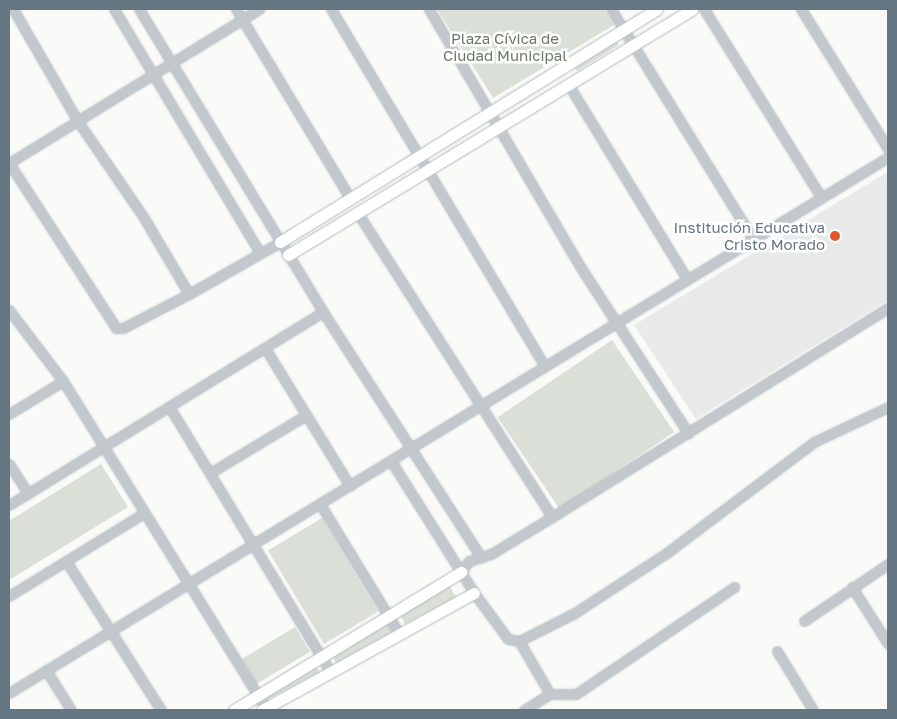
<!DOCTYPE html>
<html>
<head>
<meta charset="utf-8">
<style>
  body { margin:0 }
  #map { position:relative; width:897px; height:719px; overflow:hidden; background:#fafaf8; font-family:"Golos Text",sans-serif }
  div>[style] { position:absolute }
  .built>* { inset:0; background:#e8e9e9 }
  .green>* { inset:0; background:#dadfd7; transform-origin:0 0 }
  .roads { filter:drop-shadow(0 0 1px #b3babf) drop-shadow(0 0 1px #b3babf) }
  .street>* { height:9px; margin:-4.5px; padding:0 4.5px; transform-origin:4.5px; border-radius:4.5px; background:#c3c8cc }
  .secondary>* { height:11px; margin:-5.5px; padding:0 5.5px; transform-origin:5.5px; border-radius:5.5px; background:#fff }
  .dots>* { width:14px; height:14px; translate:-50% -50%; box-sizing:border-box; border:2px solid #fff; border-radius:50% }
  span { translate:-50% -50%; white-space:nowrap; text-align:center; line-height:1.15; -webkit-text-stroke:5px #fff; paint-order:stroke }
  .park-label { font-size:15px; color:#687a64 }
  .poi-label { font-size:15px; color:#657683 }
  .right { translate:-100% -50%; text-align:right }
  .frame { position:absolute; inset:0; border:10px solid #657683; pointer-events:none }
</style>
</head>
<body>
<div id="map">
  <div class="built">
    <i style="clip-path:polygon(888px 172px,888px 300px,696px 419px,634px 325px)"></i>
  </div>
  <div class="green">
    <i style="clip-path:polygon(437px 9px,604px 9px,614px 25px,493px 98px)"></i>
    <i style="clip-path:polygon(617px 41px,619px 45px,577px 71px,575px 68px)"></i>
    <i style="left:612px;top:340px;width:111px;height:138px;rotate:56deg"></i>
    <i style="clip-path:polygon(101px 464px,128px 507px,9px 580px,9px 521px)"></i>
    <i style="left:322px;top:518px;width:109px;height:63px;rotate:59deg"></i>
    <i style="clip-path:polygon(449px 585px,456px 597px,405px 624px,400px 615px)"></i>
    <i style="clip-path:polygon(386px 622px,392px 632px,336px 663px,332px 656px)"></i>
    <i style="left:295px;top:627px;width:29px;height:62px;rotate:59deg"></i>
    <i style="clip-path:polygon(316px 666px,320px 672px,267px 700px,266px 696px)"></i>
  </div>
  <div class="roads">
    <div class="street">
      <i style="left:13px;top:9px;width:128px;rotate:60deg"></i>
      <i style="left:77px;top:120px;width:119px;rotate:55.6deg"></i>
      <i style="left:144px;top:218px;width:88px;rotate:59.4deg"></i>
      <i style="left:114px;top:9px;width:284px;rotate:59.1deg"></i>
      <i style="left:139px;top:9px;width:354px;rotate:58.7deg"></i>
      <i style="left:323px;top:312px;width:292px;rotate:57.2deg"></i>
      <i style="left:236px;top:9px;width:221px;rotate:58.9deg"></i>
      <i style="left:331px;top:9px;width:416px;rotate:59.1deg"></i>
      <i style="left:429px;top:9px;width:300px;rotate:59.6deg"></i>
      <i style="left:581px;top:268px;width:197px;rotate:57deg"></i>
      <i style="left:611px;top:9px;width:270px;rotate:58.3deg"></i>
      <i style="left:704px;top:9px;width:221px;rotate:58.1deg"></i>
      <i style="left:801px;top:9px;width:165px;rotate:58.1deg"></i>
      <i style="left:568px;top:84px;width:228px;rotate:58.6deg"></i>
      <i style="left:9px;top:163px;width:197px;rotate:57deg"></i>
      <i style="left:116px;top:328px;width:7px"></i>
      <i style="left:123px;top:328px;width:74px;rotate:-27.3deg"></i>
      <i style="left:189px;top:294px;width:105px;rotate:-29.7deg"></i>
      <i style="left:9px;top:163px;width:294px;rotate:-31.6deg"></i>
      <i style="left:357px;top:212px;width:362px;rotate:57.4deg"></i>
      <i style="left:9px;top:310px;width:89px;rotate:52.7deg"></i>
      <i style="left:63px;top:381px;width:385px;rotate:58.2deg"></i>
      <i style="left:265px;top:348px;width:162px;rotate:58.4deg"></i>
      <i style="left:170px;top:408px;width:310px;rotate:58.7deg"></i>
      <i style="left:9px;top:414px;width:63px;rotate:-31.4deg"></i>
      <i style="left:391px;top:461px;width:156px;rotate:57.8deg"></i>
      <i style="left:474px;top:593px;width:57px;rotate:53.5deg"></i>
      <i style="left:508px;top:639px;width:11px;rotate:10deg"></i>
      <i style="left:519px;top:641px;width:61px;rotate:59.7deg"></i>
      <i style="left:9px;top:464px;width:35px;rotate:57deg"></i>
      <i style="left:210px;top:473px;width:112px;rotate:-31.1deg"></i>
      <i style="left:320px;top:504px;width:153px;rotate:58.6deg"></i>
      <i style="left:9px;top:505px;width:369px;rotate:-31.6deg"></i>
      <i style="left:66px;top:561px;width:177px;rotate:57.5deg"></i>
      <i style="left:461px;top:572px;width:14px;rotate:-54deg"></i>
      <i style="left:469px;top:561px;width:23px;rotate:-18deg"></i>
      <i style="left:491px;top:554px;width:71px;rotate:-31.2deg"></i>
      <i style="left:552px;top:517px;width:396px;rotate:-31.9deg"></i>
      <i style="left:852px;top:587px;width:67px;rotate:57.7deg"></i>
      <i style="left:9px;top:596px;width:158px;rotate:-31.6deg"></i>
      <i style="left:804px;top:621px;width:102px;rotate:-34.2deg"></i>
      <i style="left:519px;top:641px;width:60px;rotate:-26.6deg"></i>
      <i style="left:573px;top:614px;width:113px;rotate:-33.1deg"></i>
      <i style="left:668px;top:552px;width:183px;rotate:-37deg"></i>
      <i style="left:814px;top:442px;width:82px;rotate:-25.3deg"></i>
      <i style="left:777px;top:651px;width:69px;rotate:58.6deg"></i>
      <i style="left:46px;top:670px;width:47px;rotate:58deg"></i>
      <i style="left:9px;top:693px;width:1030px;rotate:-31.37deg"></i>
      <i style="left:524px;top:710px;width:31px;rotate:-32deg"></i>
      <i style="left:550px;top:694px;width:26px"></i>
      <i style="left:576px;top:694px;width:191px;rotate:-34.1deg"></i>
    </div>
    <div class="secondary">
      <i style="left:280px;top:242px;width:443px;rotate:-31.7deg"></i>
      <i style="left:288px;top:255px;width:473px;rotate:-31.3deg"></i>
      <i style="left:234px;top:710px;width:266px;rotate:-31.3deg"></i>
      <i style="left:262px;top:710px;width:242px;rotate:-28.9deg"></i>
    </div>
  </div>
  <div class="dots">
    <i style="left:835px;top:236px;background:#e4572e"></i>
  </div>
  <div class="park-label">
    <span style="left:505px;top:47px">Plaza Cívica de<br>Ciudad Municipal</span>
  </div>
  <div class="poi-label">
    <span class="right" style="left:825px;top:236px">Institución Educativa<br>Cristo Morado</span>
  </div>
  <div class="frame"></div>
</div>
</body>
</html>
